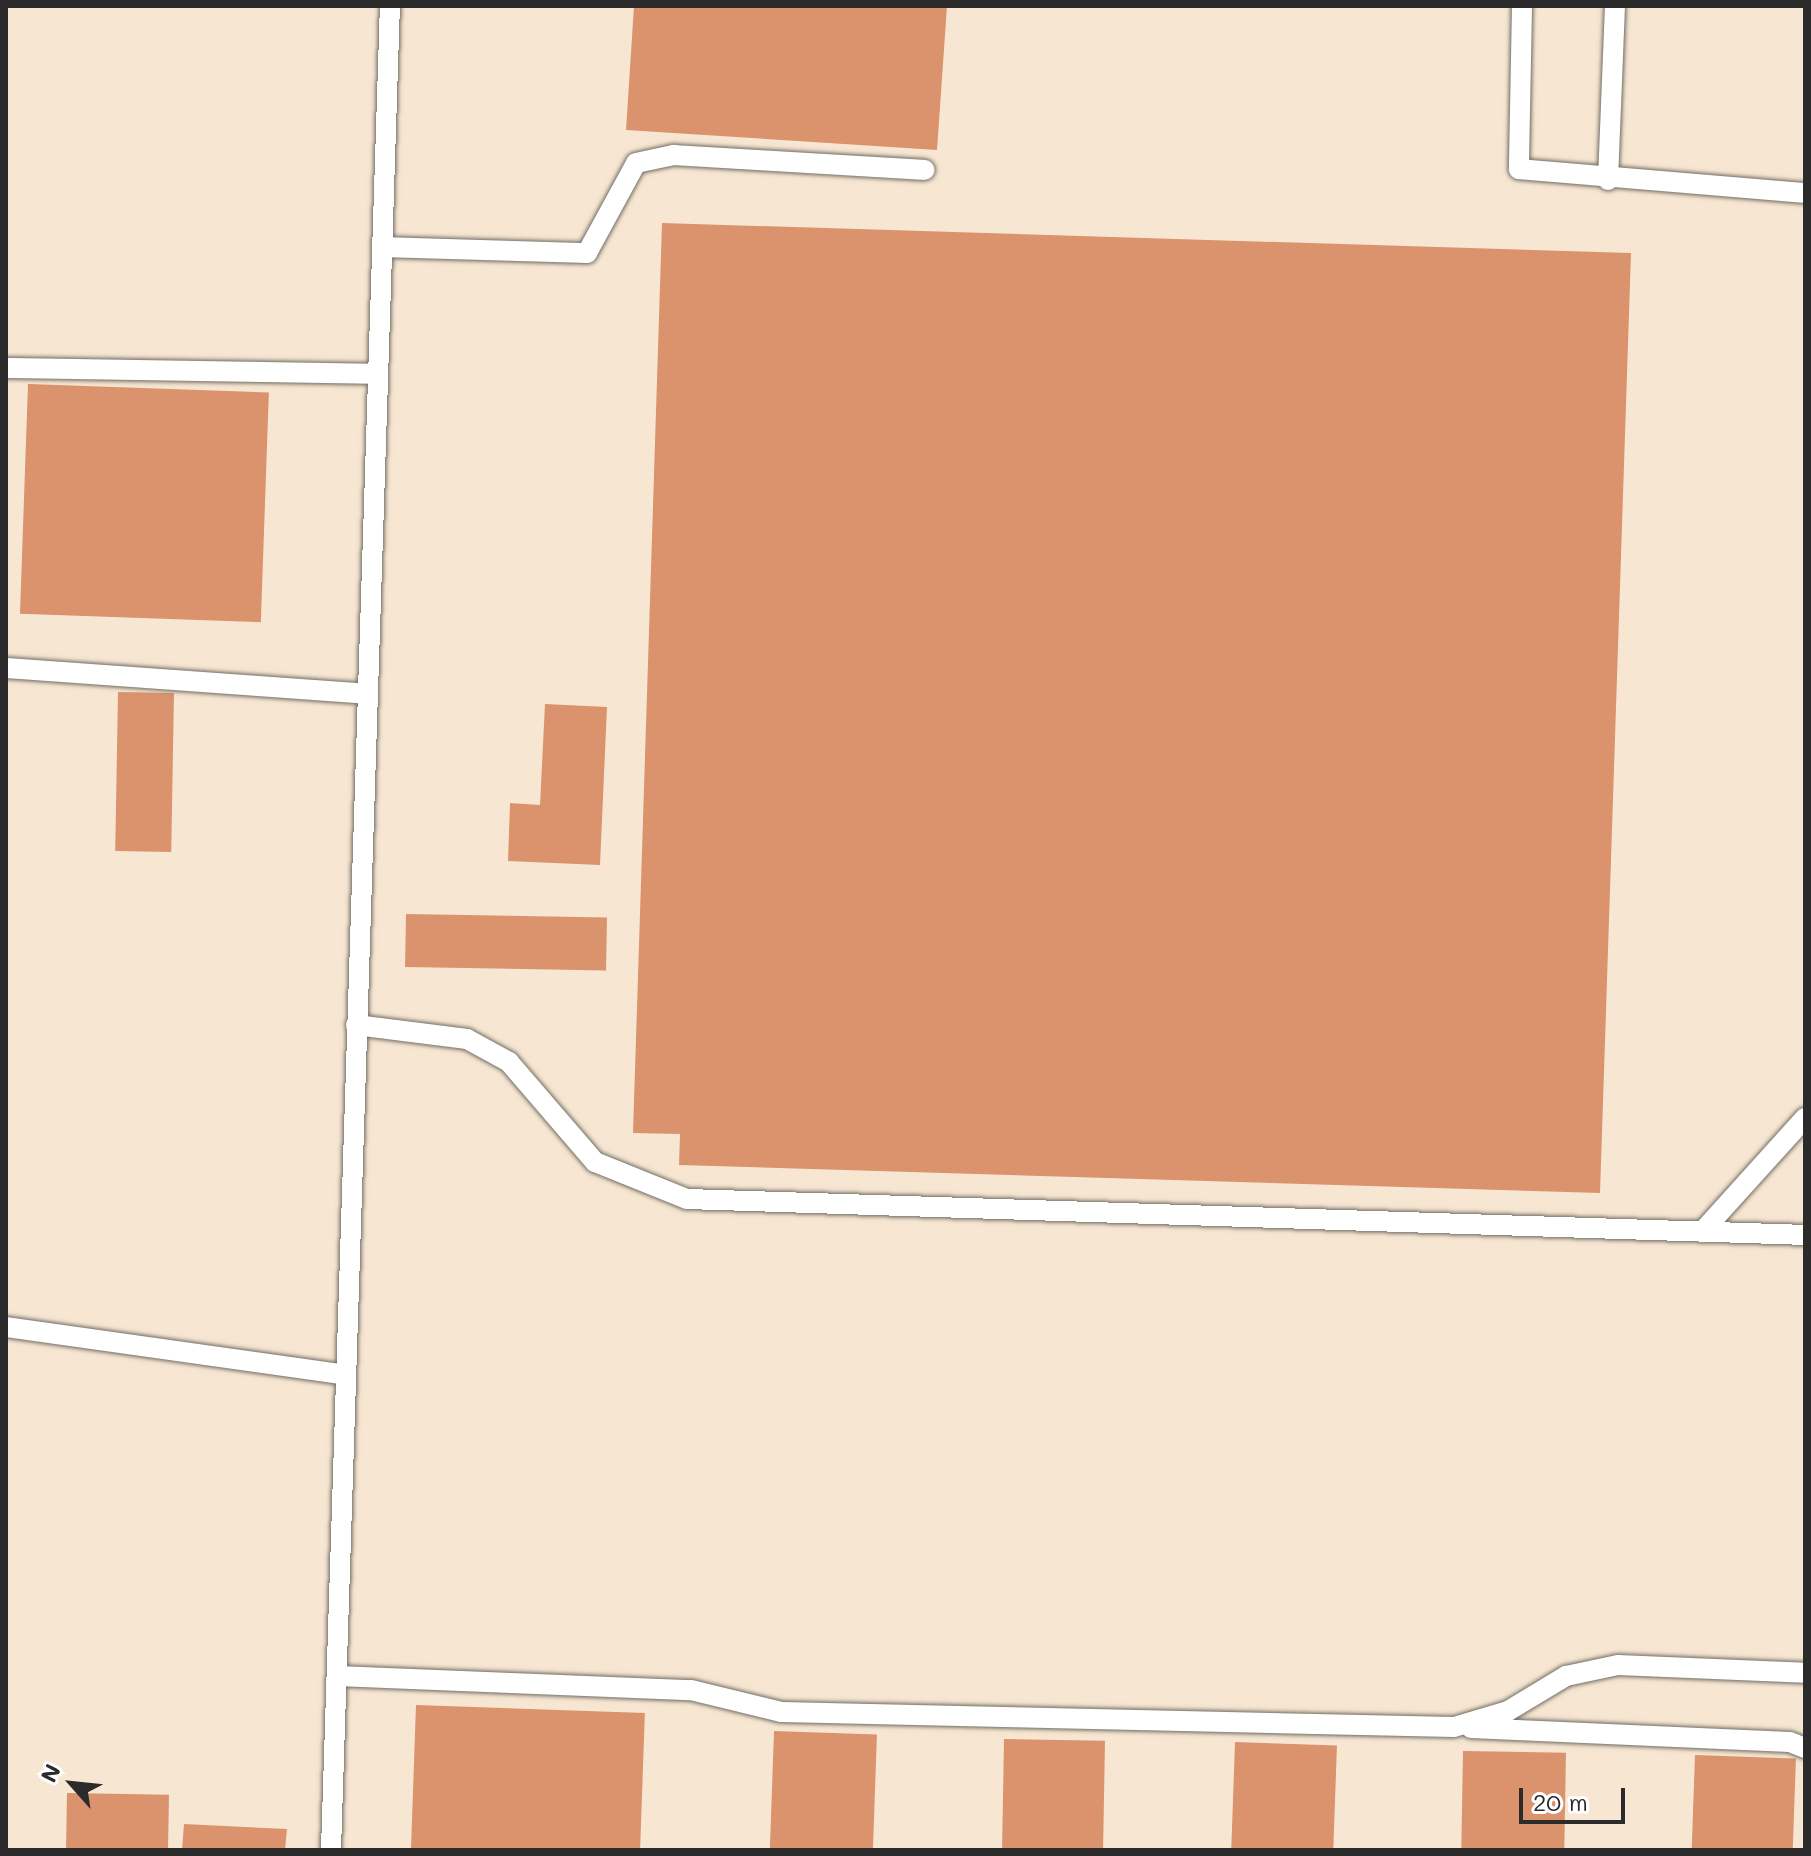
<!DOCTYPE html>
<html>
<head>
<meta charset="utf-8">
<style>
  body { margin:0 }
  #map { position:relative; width:1811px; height:1856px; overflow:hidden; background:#f7e7d2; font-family:Mali,sans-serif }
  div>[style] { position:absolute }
  .building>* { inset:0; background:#da936d; transform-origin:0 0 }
  .roads { filter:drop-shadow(0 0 2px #726d65) drop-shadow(0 0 2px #726d65) }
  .lane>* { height:20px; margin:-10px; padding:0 10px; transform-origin:10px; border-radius:10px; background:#fff }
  span { translate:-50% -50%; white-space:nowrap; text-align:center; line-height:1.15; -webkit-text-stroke:6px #fff; paint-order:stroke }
  .frame { position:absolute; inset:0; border:8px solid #2b2b2b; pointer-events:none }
  .north { position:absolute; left:32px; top:1744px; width:80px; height:80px; -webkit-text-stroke:6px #fff; paint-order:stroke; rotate:297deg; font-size:22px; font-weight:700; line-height:32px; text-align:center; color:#2b2b2b }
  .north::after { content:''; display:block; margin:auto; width:28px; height:36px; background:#2b2b2b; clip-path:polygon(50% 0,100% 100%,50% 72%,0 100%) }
  .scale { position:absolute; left:1519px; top:1788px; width:106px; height:36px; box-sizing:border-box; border:4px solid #2b2b2b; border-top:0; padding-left:10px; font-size:24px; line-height:28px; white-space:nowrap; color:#2b2b2b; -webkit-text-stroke:6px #fff; paint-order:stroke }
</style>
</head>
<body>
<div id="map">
  <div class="building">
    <i style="clip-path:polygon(634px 6px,947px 6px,937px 150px,626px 130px)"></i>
    <i style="clip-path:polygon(662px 223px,1631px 253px,1600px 1193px,679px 1165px,680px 1134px,633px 1133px)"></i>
    <i style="left:28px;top:384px;width:241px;height:230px;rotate:2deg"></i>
    <i style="left:118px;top:692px;width:56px;height:159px;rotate:1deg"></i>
    <i style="clip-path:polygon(545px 704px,607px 707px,600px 865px,508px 861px,510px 803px,540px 805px)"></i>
    <i style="left:406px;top:914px;width:201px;height:53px;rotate:1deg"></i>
    <i style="left:416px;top:1705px;width:229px;height:145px;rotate:2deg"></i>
    <i style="left:774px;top:1731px;width:103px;height:119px;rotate:2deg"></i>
    <i style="left:1004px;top:1739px;width:101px;height:111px;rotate:1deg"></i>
    <i style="left:1235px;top:1742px;width:102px;height:108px;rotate:2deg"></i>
    <i style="left:1463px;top:1751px;width:103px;height:99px;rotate:1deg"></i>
    <i style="left:1695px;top:1755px;width:101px;height:95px;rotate:2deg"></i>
    <i style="left:67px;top:1793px;width:102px;height:57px;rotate:1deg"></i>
    <i style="clip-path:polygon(184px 1824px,287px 1829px,285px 1850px,182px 1850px)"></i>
  </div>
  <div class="roads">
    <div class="lane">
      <i style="left:1522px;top:6px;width:163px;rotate:91.1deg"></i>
      <i style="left:1519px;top:169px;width:287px;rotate:4.8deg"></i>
      <i style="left:1608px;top:180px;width:174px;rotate:-87.7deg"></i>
      <i style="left:382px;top:247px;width:205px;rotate:1.7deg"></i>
      <i style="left:587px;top:253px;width:102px;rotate:-61.4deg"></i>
      <i style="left:636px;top:163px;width:39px;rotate:-12deg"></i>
      <i style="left:674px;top:155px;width:251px;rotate:3.4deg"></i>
      <i style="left:6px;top:368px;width:372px;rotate:0.9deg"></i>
      <i style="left:6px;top:668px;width:362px;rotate:4.1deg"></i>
      <i style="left:356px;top:1025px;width:112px;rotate:7.2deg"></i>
      <i style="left:467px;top:1039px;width:48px;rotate:28.7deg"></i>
      <i style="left:509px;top:1062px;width:132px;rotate:49.3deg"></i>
      <i style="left:595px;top:1162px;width:99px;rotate:21.9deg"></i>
      <i style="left:687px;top:1199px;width:1119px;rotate:1.84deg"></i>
      <i style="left:1702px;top:1232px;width:154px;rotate:-47.9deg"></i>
      <i style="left:6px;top:1327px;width:343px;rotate:8deg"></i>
      <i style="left:337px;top:1676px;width:354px;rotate:2.3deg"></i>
      <i style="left:691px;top:1690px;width:93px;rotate:13.7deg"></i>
      <i style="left:781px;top:1712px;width:673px;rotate:1.28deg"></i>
      <i style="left:1454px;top:1727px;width:56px;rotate:-16.5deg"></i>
      <i style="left:1508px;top:1711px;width:68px;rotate:-31.1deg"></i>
      <i style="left:1566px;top:1676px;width:53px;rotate:-11.9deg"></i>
      <i style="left:1618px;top:1665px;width:187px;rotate:2.4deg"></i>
      <i style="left:1471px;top:1728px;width:319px;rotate:2.5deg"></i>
      <i style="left:1790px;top:1742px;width:16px;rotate:22deg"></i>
      <i style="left:331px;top:1850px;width:1845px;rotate:-88.17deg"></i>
    </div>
  </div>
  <div class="frame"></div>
  <div class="north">N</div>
  <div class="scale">20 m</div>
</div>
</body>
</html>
